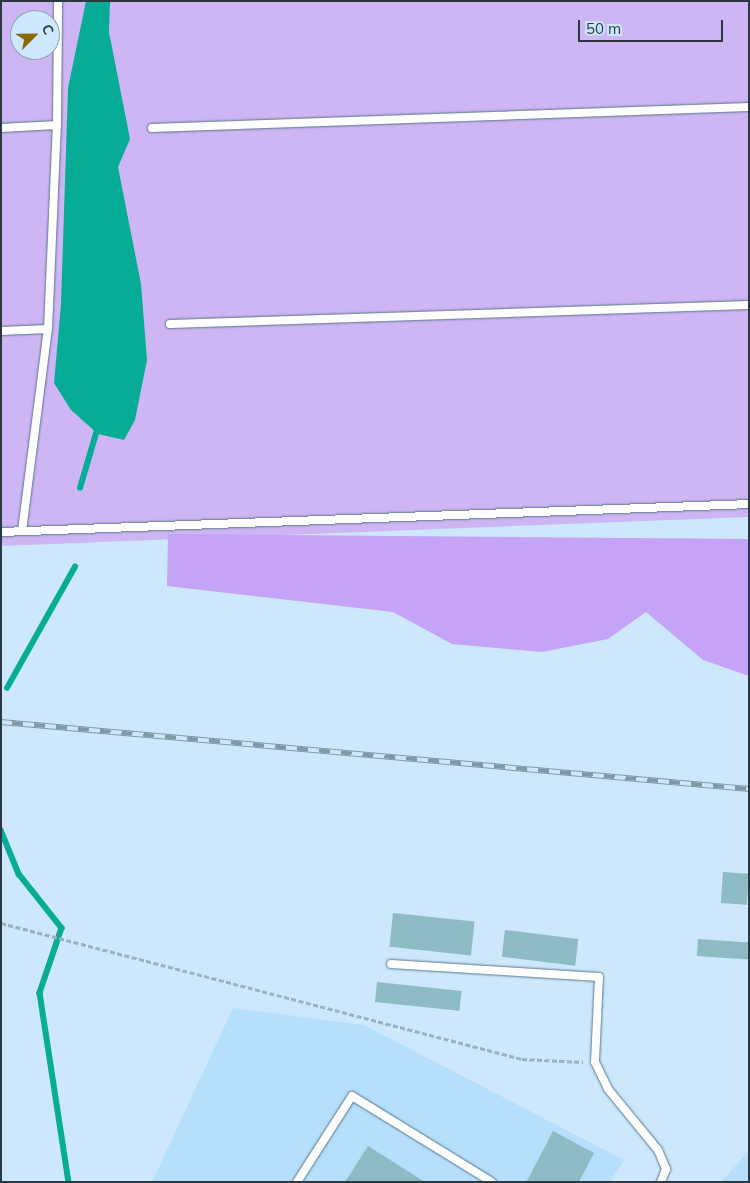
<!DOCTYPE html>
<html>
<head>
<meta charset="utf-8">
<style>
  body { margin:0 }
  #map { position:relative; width:750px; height:1183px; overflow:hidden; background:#cde8fc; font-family:Mulish,sans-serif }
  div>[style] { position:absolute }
  .built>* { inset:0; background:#b6dffd }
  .green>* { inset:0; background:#ceb6f4 }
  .forest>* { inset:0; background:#c5a3f7 }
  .water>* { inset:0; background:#06ac95 }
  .stream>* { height:5.5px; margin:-2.75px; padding:0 2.75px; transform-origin:2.75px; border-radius:2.75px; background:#06ac95 }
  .building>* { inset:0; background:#8dbbc3; transform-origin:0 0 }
  .path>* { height:3px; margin-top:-1.5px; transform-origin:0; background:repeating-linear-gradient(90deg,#9ab1c2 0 5px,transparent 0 7.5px) }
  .roads { filter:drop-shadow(0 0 1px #57768c) drop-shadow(0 0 1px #57768c) }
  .lane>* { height:8px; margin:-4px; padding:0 4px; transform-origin:4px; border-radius:4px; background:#fff }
  .rail>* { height:5.5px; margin-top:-2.75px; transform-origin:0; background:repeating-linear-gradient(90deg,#cde8fc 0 11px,#8398a7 0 22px); box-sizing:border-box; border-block:1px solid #8398a7 }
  span { translate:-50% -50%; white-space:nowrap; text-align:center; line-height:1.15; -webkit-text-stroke:4px #cde8fc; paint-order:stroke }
  .frame { position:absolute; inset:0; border:2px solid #2a3842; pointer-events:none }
  .north { position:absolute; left:10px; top:10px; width:50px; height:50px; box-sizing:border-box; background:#cde8fc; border:1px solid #8ca2b2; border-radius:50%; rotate:67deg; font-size:14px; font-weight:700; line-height:20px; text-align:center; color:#2a3842 }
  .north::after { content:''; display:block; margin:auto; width:18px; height:22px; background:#896806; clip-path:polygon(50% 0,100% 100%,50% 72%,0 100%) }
  .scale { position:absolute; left:578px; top:20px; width:145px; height:22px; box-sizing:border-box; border:2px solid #2a3842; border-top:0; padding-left:6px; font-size:15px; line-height:18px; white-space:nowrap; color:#2a3842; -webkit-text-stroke:4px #cde8fc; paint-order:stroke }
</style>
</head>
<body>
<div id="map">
  <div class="built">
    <i style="clip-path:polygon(233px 1008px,364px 1025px,624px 1160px,610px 1182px,152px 1182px)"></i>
    <i style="clip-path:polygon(749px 1151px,749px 1182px,721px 1182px)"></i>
  </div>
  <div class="green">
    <i style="clip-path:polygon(evenodd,1px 1px,749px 1px,749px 517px,1px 546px,1px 1px,20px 20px,50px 20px,50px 50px,20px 50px,20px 20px)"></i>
  </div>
  <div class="forest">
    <i style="clip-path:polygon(168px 534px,749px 539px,749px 676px,703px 660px,646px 612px,608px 639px,542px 652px,452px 644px,393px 612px,167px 586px)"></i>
  </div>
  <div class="water">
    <i style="clip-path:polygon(86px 1px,110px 1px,109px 32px,130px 139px,118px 167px,141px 284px,147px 360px,135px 420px,124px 440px,98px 434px,71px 410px,54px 383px,61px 304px,68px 88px)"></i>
  </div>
  <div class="stream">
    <i style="left:80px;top:488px;width:64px;rotate:-73.6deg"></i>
    <i style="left:7px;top:688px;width:139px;rotate:-60.7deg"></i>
    <i style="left:1px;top:830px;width:48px;rotate:67.8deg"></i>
    <i style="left:19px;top:874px;width:69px;rotate:51.5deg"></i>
    <i style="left:62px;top:928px;width:69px;rotate:108.7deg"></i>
    <i style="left:40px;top:993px;width:191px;rotate:81.3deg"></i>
  </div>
  <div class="building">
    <i style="left:723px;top:872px;width:26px;height:31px;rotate:4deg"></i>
    <i style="left:393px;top:913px;width:82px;height:34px;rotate:6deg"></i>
    <i style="left:505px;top:930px;width:74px;height:27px;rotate:7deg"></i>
    <i style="left:698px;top:939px;width:51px;height:17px;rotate:4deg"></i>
    <i style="left:377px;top:982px;width:85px;height:20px;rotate:6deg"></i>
    <i style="clip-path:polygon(553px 1131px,594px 1153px,579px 1182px,527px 1181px)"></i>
    <i style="clip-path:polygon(368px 1146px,425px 1182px,345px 1182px)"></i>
  </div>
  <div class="path">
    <i style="left:1px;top:923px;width:538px;rotate:14.63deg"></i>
    <i style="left:522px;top:1059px;width:61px;rotate:2.8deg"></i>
  </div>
  <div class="roads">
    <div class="lane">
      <i style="left:1px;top:128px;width:56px;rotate:-3.1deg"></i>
      <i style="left:152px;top:128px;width:597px;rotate:-2.01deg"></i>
      <i style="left:170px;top:324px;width:579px;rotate:-1.88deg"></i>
      <i style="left:1px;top:331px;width:47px;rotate:-2.4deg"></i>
      <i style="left:22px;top:531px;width:204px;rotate:-82.7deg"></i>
      <i style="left:48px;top:329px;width:204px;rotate:-87.5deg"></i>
      <i style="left:57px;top:125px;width:124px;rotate:-89.5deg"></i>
      <i style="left:1px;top:532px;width:749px;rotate:-2.14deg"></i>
      <i style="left:391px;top:964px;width:208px;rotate:3.6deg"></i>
      <i style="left:599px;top:977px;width:85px;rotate:92.7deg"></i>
      <i style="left:595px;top:1062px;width:30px;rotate:64deg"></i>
      <i style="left:608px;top:1089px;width:79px;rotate:50.7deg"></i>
      <i style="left:658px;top:1150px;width:21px;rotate:67deg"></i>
      <i style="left:666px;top:1169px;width:14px;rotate:111deg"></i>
      <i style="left:297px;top:1182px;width:102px;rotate:-57.4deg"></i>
      <i style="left:352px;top:1096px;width:164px;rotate:31.6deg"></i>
    </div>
  </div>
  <div class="rail">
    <i style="left:1px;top:722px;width:751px;rotate:5.12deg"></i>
  </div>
  <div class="frame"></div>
  <div class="north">С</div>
  <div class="scale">50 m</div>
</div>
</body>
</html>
